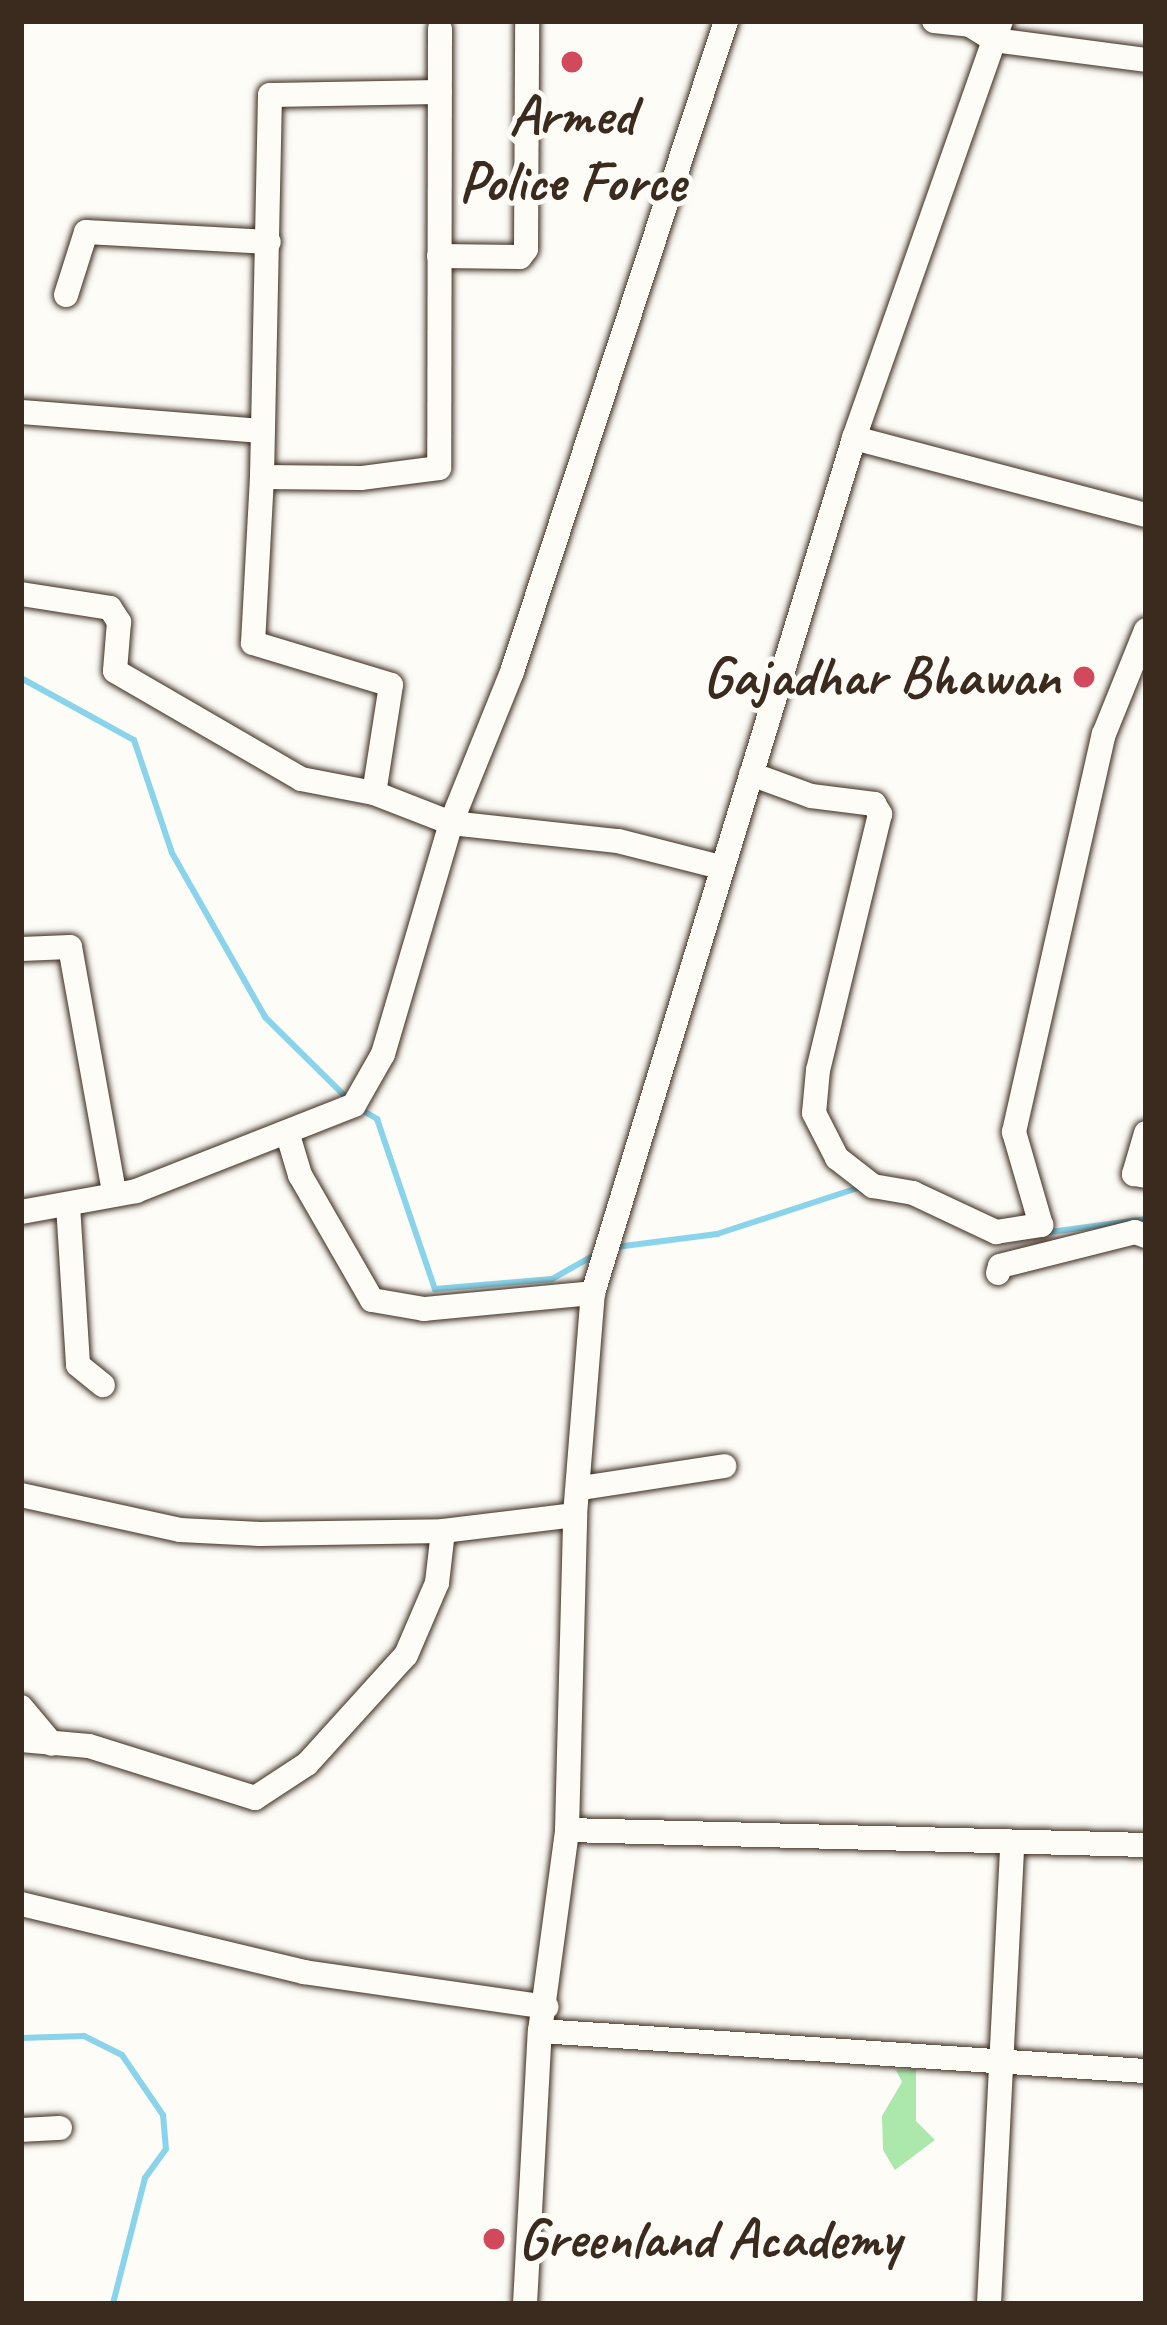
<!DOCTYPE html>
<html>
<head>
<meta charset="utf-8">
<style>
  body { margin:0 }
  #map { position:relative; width:1167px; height:2325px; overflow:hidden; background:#fdfcf7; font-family:Caveat,sans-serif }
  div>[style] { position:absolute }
  .green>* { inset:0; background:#ace7ac }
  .stream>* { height:6px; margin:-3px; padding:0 3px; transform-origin:3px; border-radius:3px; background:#8ad4eb }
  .roads { filter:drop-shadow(0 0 3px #3b2a1e) drop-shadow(0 0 3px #3b2a1e) }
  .minor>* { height:24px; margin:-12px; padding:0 12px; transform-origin:12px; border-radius:12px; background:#fdfcf7 }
  .dots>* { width:33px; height:33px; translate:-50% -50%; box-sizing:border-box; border:6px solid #fdfcf7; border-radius:50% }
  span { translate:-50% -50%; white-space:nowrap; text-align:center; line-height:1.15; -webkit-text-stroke:10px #fdfcf7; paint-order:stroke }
  .poi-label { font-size:57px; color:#3b2a1e; font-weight:700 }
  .right { translate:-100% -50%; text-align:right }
  .left { translate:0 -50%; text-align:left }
  .frame { position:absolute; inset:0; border:24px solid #3b2a1e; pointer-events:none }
</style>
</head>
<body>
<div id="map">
  <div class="green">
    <i style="clip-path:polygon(916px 2069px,916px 2121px,935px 2140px,895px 2170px,883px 2150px,882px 2116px,902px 2082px,896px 2070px)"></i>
  </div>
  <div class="stream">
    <i style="left:21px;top:678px;width:129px;rotate:28.8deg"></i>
    <i style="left:134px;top:740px;width:119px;rotate:71.4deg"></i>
    <i style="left:172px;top:853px;width:189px;rotate:60.4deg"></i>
    <i style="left:265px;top:1017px;width:118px;rotate:44.7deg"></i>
    <i style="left:360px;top:1109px;width:20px;rotate:30deg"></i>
    <i style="left:377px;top:1119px;width:180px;rotate:71.2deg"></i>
    <i style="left:435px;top:1289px;width:117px;rotate:-4.9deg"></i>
    <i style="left:552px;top:1279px;width:53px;rotate:-29.5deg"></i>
    <i style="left:1043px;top:1233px;width:104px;rotate:-7.7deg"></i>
    <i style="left:616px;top:1247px;width:102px;rotate:-7.3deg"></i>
    <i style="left:717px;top:1234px;width:148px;rotate:-18.1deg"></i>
    <i style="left:21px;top:2038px;width:63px;rotate:-1.8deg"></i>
    <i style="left:84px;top:2036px;width:42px;rotate:26.6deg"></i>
    <i style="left:122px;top:2055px;width:73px;rotate:55.7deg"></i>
    <i style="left:163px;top:2115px;width:34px;rotate:85deg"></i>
    <i style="left:166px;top:2149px;width:36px;rotate:126deg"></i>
    <i style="left:145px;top:2178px;width:130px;rotate:104.3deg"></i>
  </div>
  <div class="roads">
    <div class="minor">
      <i style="left:934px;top:21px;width:36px;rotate:6deg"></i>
      <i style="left:970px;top:25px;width:28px;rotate:32deg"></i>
      <i style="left:994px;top:40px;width:153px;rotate:7.5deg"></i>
      <i style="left:440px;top:29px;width:439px;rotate:90.1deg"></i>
      <i style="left:439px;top:468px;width:79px;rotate:172.7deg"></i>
      <i style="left:361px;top:478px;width:99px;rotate:-179.4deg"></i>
      <i style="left:262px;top:477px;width:166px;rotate:93.1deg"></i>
      <i style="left:253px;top:643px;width:144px;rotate:16.9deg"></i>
      <i style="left:391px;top:685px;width:109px;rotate:98.9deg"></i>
      <i style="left:374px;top:793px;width:83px;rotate:21.3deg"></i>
      <i style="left:451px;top:823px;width:168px;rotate:6.2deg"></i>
      <i style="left:618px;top:841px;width:105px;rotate:14.3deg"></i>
      <i style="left:439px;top:256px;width:81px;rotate:0.7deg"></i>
      <i style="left:520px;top:257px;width:10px;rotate:-53deg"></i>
      <i style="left:526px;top:249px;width:228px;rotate:-89.7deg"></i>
      <i style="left:66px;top:295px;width:66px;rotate:-72.4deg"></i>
      <i style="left:86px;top:232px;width:183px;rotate:3.1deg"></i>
      <i style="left:21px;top:412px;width:242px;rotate:4.5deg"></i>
      <i style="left:854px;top:438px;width:302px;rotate:14.8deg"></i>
      <i style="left:262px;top:477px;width:382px;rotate:-88.8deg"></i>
      <i style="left:270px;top:95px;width:170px;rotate:-1deg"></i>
      <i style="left:21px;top:594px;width:90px;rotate:8.9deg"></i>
      <i style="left:110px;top:608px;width:17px;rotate:57deg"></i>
      <i style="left:119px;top:622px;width:49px;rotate:94.7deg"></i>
      <i style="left:115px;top:671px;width:215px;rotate:30.1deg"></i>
      <i style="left:301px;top:779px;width:74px;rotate:10.9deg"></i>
      <i style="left:751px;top:774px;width:64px;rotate:20.1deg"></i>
      <i style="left:811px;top:796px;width:64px;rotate:7.2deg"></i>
      <i style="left:874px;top:804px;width:12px;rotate:59deg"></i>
      <i style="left:880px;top:814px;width:263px;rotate:103.6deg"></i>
      <i style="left:818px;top:1070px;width:43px;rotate:95.3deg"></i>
      <i style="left:814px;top:1113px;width:51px;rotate:62.9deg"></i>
      <i style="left:837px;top:1158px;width:46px;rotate:37.9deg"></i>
      <i style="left:873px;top:1186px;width:41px;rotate:9.9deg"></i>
      <i style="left:913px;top:1193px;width:92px;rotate:25.2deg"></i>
      <i style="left:996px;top:1232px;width:46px;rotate:-8.8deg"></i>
      <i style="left:1041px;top:1225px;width:97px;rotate:-106.2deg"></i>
      <i style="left:1014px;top:1132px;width:408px;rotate:-77.3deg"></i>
      <i style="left:1104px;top:734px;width:112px;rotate:-68deg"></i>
      <i style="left:21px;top:949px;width:49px;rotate:-2.3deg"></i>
      <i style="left:70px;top:947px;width:248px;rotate:79.8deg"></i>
      <i style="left:1146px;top:1133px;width:43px;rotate:106.3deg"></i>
      <i style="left:1134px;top:1174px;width:12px;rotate:9deg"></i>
      <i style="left:288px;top:1135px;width:42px;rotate:73.3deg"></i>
      <i style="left:300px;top:1175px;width:144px;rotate:60.1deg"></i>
      <i style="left:372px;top:1300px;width:53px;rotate:9.8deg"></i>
      <i style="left:424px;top:1309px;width:170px;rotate:-5.4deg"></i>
      <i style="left:68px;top:1205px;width:160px;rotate:86.4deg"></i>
      <i style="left:78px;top:1365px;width:32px;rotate:39deg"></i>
      <i style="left:21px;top:1212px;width:117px;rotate:-10.3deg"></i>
      <i style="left:136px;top:1191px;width:234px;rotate:-21.5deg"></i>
      <i style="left:354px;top:1105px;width:59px;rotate:-60.4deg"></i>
      <i style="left:383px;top:1054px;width:241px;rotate:-73.6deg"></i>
      <i style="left:451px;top:823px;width:163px;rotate:-68deg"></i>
      <i style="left:512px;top:672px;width:685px;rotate:-71.8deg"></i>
      <i style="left:998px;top:1273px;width:7px;rotate:-74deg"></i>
      <i style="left:1000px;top:1266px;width:139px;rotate:-14.1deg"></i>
      <i style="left:1135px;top:1232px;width:12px;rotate:20deg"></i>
      <i style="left:581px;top:1488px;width:145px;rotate:-8.7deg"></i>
      <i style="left:21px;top:1495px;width:163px;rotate:12.4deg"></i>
      <i style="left:180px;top:1530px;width:80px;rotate:2.9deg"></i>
      <i style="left:260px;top:1534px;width:183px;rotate:-0.9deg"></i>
      <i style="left:443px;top:1531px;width:133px;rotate:-6.9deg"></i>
      <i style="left:21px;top:1707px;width:48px;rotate:50deg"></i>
      <i style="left:21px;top:1740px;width:68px;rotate:5deg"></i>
      <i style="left:89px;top:1746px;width:174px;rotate:17.4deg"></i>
      <i style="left:255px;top:1798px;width:62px;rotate:-33.2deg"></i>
      <i style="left:307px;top:1764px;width:147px;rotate:-47.8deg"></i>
      <i style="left:406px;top:1655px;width:78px;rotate:-66.7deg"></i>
      <i style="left:437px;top:1583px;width:52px;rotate:-83.4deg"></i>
      <i style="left:567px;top:1830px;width:579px;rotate:1.48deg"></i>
      <i style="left:21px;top:1904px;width:291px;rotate:13.5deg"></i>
      <i style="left:304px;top:1972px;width:245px;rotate:8.2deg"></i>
      <i style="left:540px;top:2031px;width:607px;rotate:3.78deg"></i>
      <i style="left:21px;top:2130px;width:39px;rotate:-3deg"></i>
      <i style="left:525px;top:2304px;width:273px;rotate:-86.9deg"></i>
      <i style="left:540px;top:2031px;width:203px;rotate:-82.3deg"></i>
      <i style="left:567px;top:1830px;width:315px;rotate:-88.5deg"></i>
      <i style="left:575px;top:1515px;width:223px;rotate:-85.4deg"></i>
      <i style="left:593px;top:1293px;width:894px;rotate:-73.02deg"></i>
      <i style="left:854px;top:438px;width:442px;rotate:-70.6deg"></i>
      <i style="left:989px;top:2304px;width:461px;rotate:-87.1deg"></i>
    </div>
  </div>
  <div class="dots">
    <i style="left:572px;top:62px;background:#d1495b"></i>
    <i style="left:1084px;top:677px;background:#d1495b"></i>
    <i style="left:494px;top:2239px;background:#d1495b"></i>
  </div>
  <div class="poi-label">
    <span style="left:572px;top:149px">Armed<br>Police Force</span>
    <span class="right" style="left:1060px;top:677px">Gajadhar Bhawan</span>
    <span class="left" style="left:518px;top:2239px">Greenland Academy</span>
  </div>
  <div class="frame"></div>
</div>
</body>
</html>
